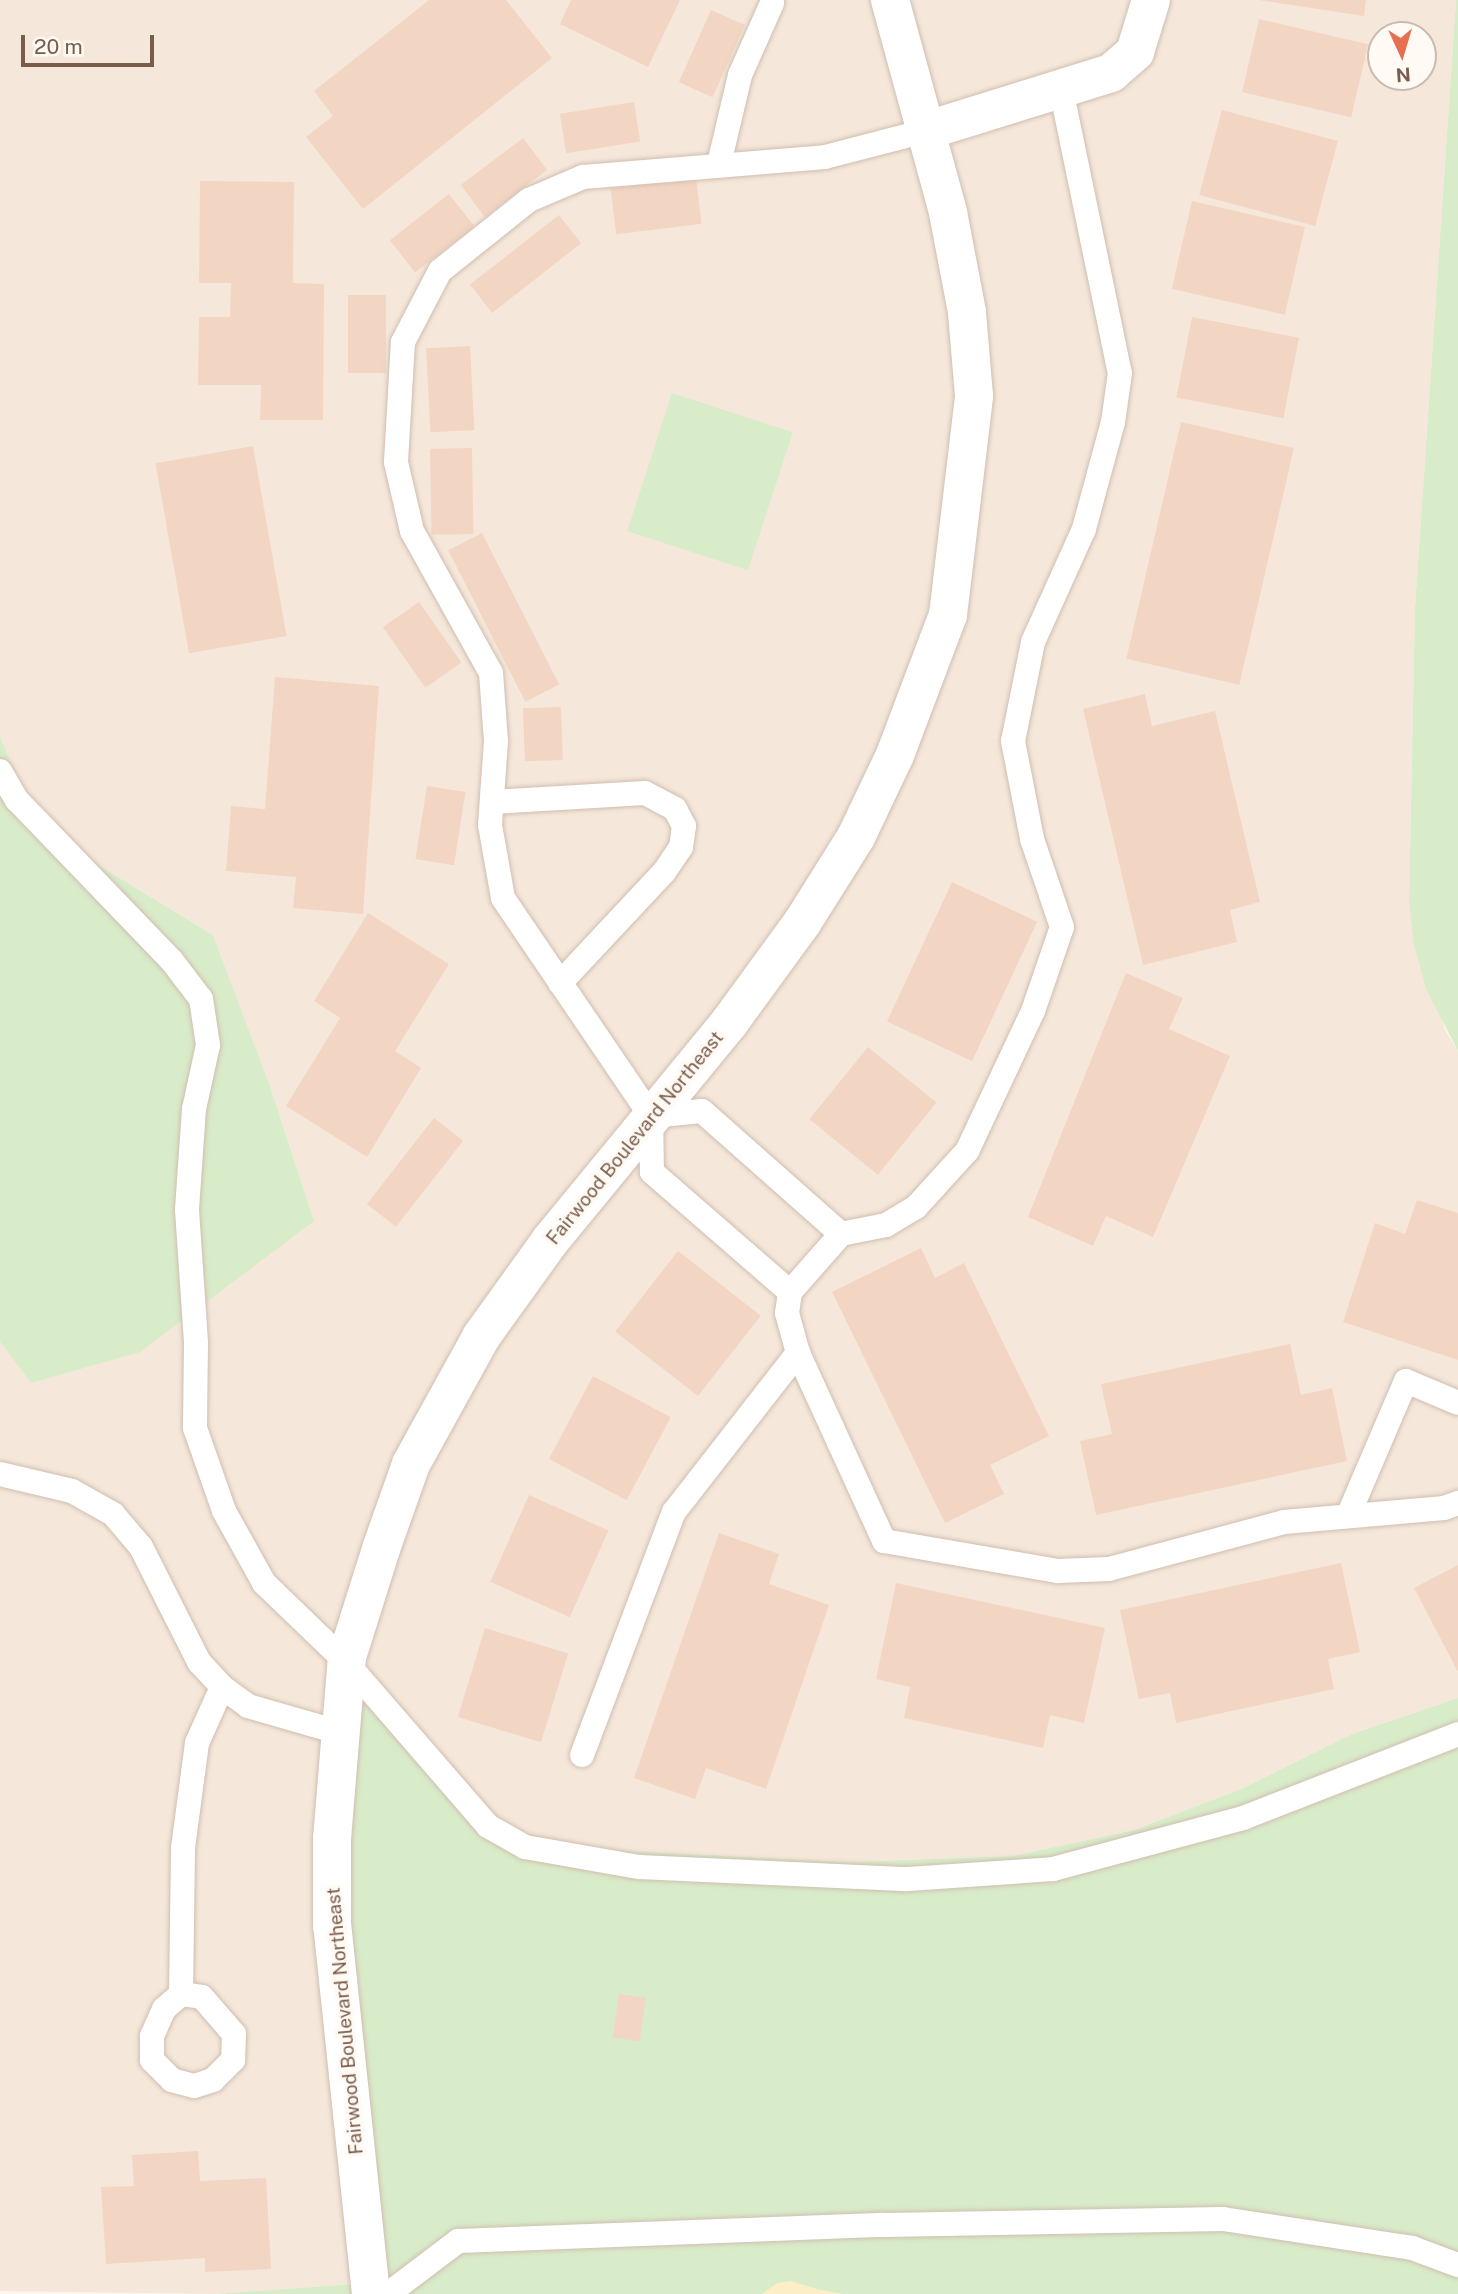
<!DOCTYPE html>
<html>
<head>
<meta charset="utf-8">
<style>
  body { margin:0 }
  #map { position:relative; width:1458px; height:2294px; overflow:hidden; background:#fdf6ec; font-family:"Public Sans",sans-serif }
  div>[style] { position:absolute }
  .residential>* { inset:0; background:#f5e8da }
  .green>* { inset:0; background:#d8ecc9; transform-origin:0 0 }
  .sand>* { inset:0; background:#fcefc7 }
  .building>* { inset:0; background:#f3d5c3; transform-origin:0 0 }
  .roads { filter:drop-shadow(0 0 2px #d1beb0) drop-shadow(0 0 2px #d1beb0) }
  .lane>* { height:24px; margin:-12px; padding:0 12px; transform-origin:12px; border-radius:12px; background:#fff }
  .street>* { height:38px; margin:-19px; padding:0 19px; transform-origin:19px; border-radius:19px; background:#fff }
  span { translate:-50% -50%; white-space:nowrap; text-align:center; line-height:1.15; -webkit-text-stroke:7px #fffaf3; paint-order:stroke }
  .street-label { font-size:19px; color:#7a5c4d }
  .north { position:absolute; left:1367px; top:21px; width:70px; height:70px; box-sizing:border-box; background:#fffaf3; border:2px solid #cabbb1; border-radius:50%; rotate:176deg; font-size:19px; font-weight:700; line-height:28px; text-align:center; color:#7a5c4d }
  .north::after { content:''; display:block; margin:auto; width:24px; height:32px; background:#e76f51; clip-path:polygon(50% 0,100% 100%,50% 72%,0 100%) }
  .scale { position:absolute; left:21px; top:35px; width:133px; height:32px; box-sizing:border-box; border:4px solid #7a5c4d; border-top:0; padding-left:9px; font-size:21px; line-height:24px; white-space:nowrap; color:#7a5c4d; -webkit-text-stroke:5px #fffaf3; paint-order:stroke }
</style>
</head>
<body>
<div id="map">
  <div class="residential">
    <i style="clip-path:polygon(evenodd,0 0,1456px 0,1415px 608px,1409px 902px,1445px 1030px,1458px 1051px,1458px 1698px,1352px 1734px,1241px 1789px,1134px 1830px,1012px 1856px,848px 1862px,575px 1848px,501px 1825px,370px 2283px,214px 2294px,0 2291px,0 1342px,31px 1383px,314px 1221px,270px 1086px,213px 935px,90px 860px,23px 792px,0 736px,0 0,1381px 35px,1423px 35px,1423px 77px,1381px 77px,1381px 35px)"></i>
  </div>
  <div class="green">
    <i style="clip-path:polygon(1456px 0,1458px 0,1458px 1051px,1426px 989px,1414px 945px,1409px 902px,1415px 608px)"></i>
    <i style="left:672px;top:393px;width:127px;height:145px;rotate:18deg"></i>
    <i style="clip-path:polygon(0 736px,23px 792px,90px 860px,213px 935px,270px 1086px,314px 1221px,140px 1352px,31px 1383px,0 1342px)"></i>
    <i style="clip-path:polygon(347px 1657px,501px 1825px,575px 1848px,848px 1862px,1012px 1856px,1134px 1830px,1241px 1789px,1352px 1734px,1458px 1698px,1458px 2294px,214px 2294px,369px 2283px,332px 1926px)"></i>
  </div>
  <div class="sand">
    <i style="clip-path:polygon(791px 2281px,820px 2290px,844px 2294px,762px 2294px,777px 2283px)"></i>
  </div>
  <div class="building">
    <i style="clip-path:polygon(429px 0,506px 0,552px 58px,363px 209px,306px 137px,333px 116px,314px 91px)"></i>
    <i style="clip-path:polygon(571px 0,680px 0,648px 67px,560px 24px)"></i>
    <i style="clip-path:polygon(1259px 0,1366px 0,1364px 16px)"></i>
    <i style="left:711px;top:10px;width:37px;height:79px;rotate:24deg"></i>
    <i style="left:1259px;top:19px;width:112px;height:75px;rotate:13deg"></i>
    <i style="left:634px;top:102px;width:40px;height:75px;rotate:81deg"></i>
    <i style="left:1222px;top:110px;width:120px;height:88px;rotate:15deg"></i>
    <i style="left:523px;top:138px;width:40px;height:78px;rotate:53deg"></i>
    <i style="left:696px;top:178px;width:46px;height:86px;rotate:83deg"></i>
    <i style="clip-path:polygon(200px 181px,294px 182px,293px 283px,324px 284px,323px 420px,260px 420px,261px 385px,198px 385px,199px 317px,230px 317px,231px 283px,199px 283px)"></i>
    <i style="left:449px;top:194px;width:41px;height:75px;rotate:52deg"></i>
    <i style="left:1192px;top:201px;width:116px;height:90px;rotate:13deg"></i>
    <i style="left:559px;top:215px;width:36px;height:113px;rotate:52deg"></i>
    <i style="left:348px;top:295px;width:38px;height:78px"></i>
    <i style="left:1192px;top:317px;width:109px;height:82px;rotate:11deg"></i>
    <i style="left:470px;top:346px;width:84px;height:44px;rotate:87deg"></i>
    <i style="left:1181px;top:422px;width:116px;height:243px;rotate:13deg"></i>
    <i style="left:253px;top:446px;width:193px;height:99px;rotate:80deg"></i>
    <i style="left:472px;top:448px;width:86px;height:42px;rotate:89deg"></i>
    <i style="left:482px;top:533px;width:170px;height:38px;rotate:63deg"></i>
    <i style="left:419px;top:602px;width:74px;height:44px;rotate:55deg"></i>
    <i style="clip-path:polygon(275px 677px,379px 686px,363px 914px,293px 908px,296px 877px,226px 871px,231px 806px,265px 809px)"></i>
    <i style="clip-path:polygon(1145px 694px,1152px 726px,1215px 711px,1260px 902px,1230px 910px,1237px 942px,1143px 965px,1083px 709px)"></i>
    <i style="left:561px;top:707px;width:53px;height:38px;rotate:88deg"></i>
    <i style="left:427px;top:786px;width:39px;height:74px;rotate:9deg"></i>
    <i style="left:952px;top:882px;width:94px;height:154px;rotate:25deg"></i>
    <i style="clip-path:polygon(368px 913px,449px 964px,395px 1051px,421px 1068px,367px 1157px,286px 1106px,340px 1018px,314px 1001px)"></i>
    <i style="clip-path:polygon(1126px 973px,1183px 998px,1169px 1029px,1230px 1056px,1153px 1237px,1106px 1216px,1093px 1246px,1028px 1217px)"></i>
    <i style="left:868px;top:1047px;width:88px;height:93px;rotate:39deg"></i>
    <i style="left:434px;top:1118px;width:37px;height:109px;rotate:38deg"></i>
    <i style="clip-path:polygon(1417px 1200px,1458px 1213px,1458px 1360px,1343px 1322px,1375px 1223px,1405px 1234px)"></i>
    <i style="clip-path:polygon(921px 1248px,935px 1278px,964px 1263px,1049px 1436px,990px 1465px,1004px 1494px,945px 1523px,832px 1292px)"></i>
    <i style="left:678px;top:1251px;width:105px;height:102px;rotate:38deg"></i>
    <i style="clip-path:polygon(1290px 1344px,1301px 1395px,1332px 1388px,1347px 1461px,1096px 1515px,1080px 1441px,1112px 1434px,1101px 1384px)"></i>
    <i style="left:593px;top:1376px;width:88px;height:94px;rotate:28deg"></i>
    <i style="left:529px;top:1495px;width:87px;height:95px;rotate:24deg"></i>
    <i style="clip-path:polygon(719px 1533px,779px 1554px,769px 1584px,829px 1605px,766px 1789px,706px 1768px,695px 1799px,634px 1778px)"></i>
    <i style="clip-path:polygon(1341px 1563px,1360px 1652px,1328px 1659px,1334px 1689px,1176px 1723px,1170px 1693px,1139px 1699px,1120px 1610px)"></i>
    <i style="clip-path:polygon(1458px 1565px,1458px 1672px,1414px 1588px)"></i>
    <i style="clip-path:polygon(896px 1583px,1105px 1628px,1084px 1723px,1050px 1715px,1043px 1748px,904px 1718px,910px 1687px,876px 1679px)"></i>
    <i style="left:485px;top:1628px;width:87px;height:93px;rotate:17deg"></i>
    <i style="left:619px;top:1994px;width:27px;height:44px;rotate:8deg"></i>
    <i style="clip-path:polygon(198px 2151px,200px 2181px,266px 2178px,271px 2269px,205px 2272px,205px 2258px,106px 2264px,101px 2187px,134px 2186px,132px 2155px)"></i>
  </div>
  <div class="roads">
    <div class="lane">
      <i style="left:1061px;top:89px;width:290px;rotate:78.3deg"></i>
      <i style="left:1120px;top:373px;width:49px;rotate:98.1deg"></i>
      <i style="left:1113px;top:422px;width:111px;rotate:105.2deg"></i>
      <i style="left:1084px;top:529px;width:124px;rotate:114.3deg"></i>
      <i style="left:1033px;top:642px;width:101px;rotate:101.4deg"></i>
      <i style="left:1013px;top:741px;width:100px;rotate:79deg"></i>
      <i style="left:1032px;top:839px;width:93px;rotate:71.2deg"></i>
      <i style="left:1062px;top:927px;width:89px;rotate:109deg"></i>
      <i style="left:1033px;top:1011px;width:155px;rotate:115.2deg"></i>
      <i style="left:967px;top:1151px;width:76px;rotate:132.3deg"></i>
      <i style="left:916px;top:1207px;width:35px;rotate:149deg"></i>
      <i style="left:886px;top:1225px;width:46px;rotate:168.7deg"></i>
      <i style="left:841px;top:1234px;width:77px;rotate:131.3deg"></i>
      <i style="left:790px;top:1292px;width:21px;rotate:98deg"></i>
      <i style="left:787px;top:1313px;width:41px;rotate:74.6deg"></i>
      <i style="left:798px;top:1353px;width:207px;rotate:65.4deg"></i>
      <i style="left:884px;top:1541px;width:177px;rotate:9.8deg"></i>
      <i style="left:1058px;top:1571px;width:51px;rotate:-2.2deg"></i>
      <i style="left:1109px;top:1569px;width:181px;rotate:-15deg"></i>
      <i style="left:1284px;top:1522px;width:161px;rotate:-5deg"></i>
      <i style="left:1444px;top:1508px;width:15px;rotate:-20deg"></i>
      <i style="left:719px;top:164px;width:91px;rotate:-76.7deg"></i>
      <i style="left:740px;top:75px;width:79px;rotate:-66deg"></i>
      <i style="left:0;top:771px;width:34px;rotate:60deg"></i>
      <i style="left:17px;top:800px;width:223px;rotate:46.1deg"></i>
      <i style="left:172px;top:961px;width:48px;rotate:52.7deg"></i>
      <i style="left:201px;top:999px;width:47px;rotate:81.3deg"></i>
      <i style="left:208px;top:1045px;width:66px;rotate:102.3deg"></i>
      <i style="left:194px;top:1109px;width:101px;rotate:94deg"></i>
      <i style="left:187px;top:1210px;width:133px;rotate:86.1deg"></i>
      <i style="left:196px;top:1343px;width:85px;rotate:90.7deg"></i>
      <i style="left:195px;top:1428px;width:88px;rotate:70.7deg"></i>
      <i style="left:224px;top:1511px;width:82px;rotate:60.9deg"></i>
      <i style="left:264px;top:1583px;width:114px;rotate:43.9deg"></i>
      <i style="left:346px;top:1662px;width:217px;rotate:49.1deg"></i>
      <i style="left:488px;top:1826px;width:43px;rotate:29.6deg"></i>
      <i style="left:525px;top:1847px;width:116px;rotate:10deg"></i>
      <i style="left:639px;top:1867px;width:269px;rotate:2.6deg"></i>
      <i style="left:908px;top:1879px;width:145px;rotate:-3.9deg"></i>
      <i style="left:1053px;top:1869px;width:197px;rotate:-15deg"></i>
      <i style="left:1243px;top:1818px;width:231px;rotate:-21.3deg"></i>
      <i style="left:492px;top:802px;width:153px;rotate:-3.4deg"></i>
      <i style="left:645px;top:793px;width:34px;rotate:28deg"></i>
      <i style="left:675px;top:809px;width:19px;rotate:62deg"></i>
      <i style="left:684px;top:826px;width:21px;rotate:98deg"></i>
      <i style="left:681px;top:847px;width:30px;rotate:124deg"></i>
      <i style="left:664px;top:872px;width:152px;rotate:133.1deg"></i>
      <i style="left:651px;top:1116px;width:51px;rotate:-5.6deg"></i>
      <i style="left:702px;top:1111px;width:186px;rotate:41.5deg"></i>
      <i style="left:790px;top:1292px;width:183px;rotate:-139deg"></i>
      <i style="left:652px;top:1172px;width:56px;rotate:-91deg"></i>
      <i style="left:651px;top:1116px;width:263px;rotate:-124.2deg"></i>
      <i style="left:503px;top:898px;width:74px;rotate:-100.1deg"></i>
      <i style="left:490px;top:825px;width:84px;rotate:-85.9deg"></i>
      <i style="left:496px;top:741px;width:68px;rotate:-94.2deg"></i>
      <i style="left:491px;top:673px;width:162px;rotate:-119.1deg"></i>
      <i style="left:412px;top:531px;width:71px;rotate:-103.1deg"></i>
      <i style="left:396px;top:462px;width:120px;rotate:-86.7deg"></i>
      <i style="left:403px;top:342px;width:80px;rotate:-62.5deg"></i>
      <i style="left:440px;top:271px;width:114px;rotate:-38.6deg"></i>
      <i style="left:529px;top:200px;width:59px;rotate:-23.1deg"></i>
      <i style="left:583px;top:177px;width:243px;rotate:-4.7deg"></i>
      <i style="left:825px;top:157px;width:103px;rotate:-14.6deg"></i>
      <i style="left:0;top:1474px;width:74px;rotate:13.3deg"></i>
      <i style="left:72px;top:1491px;width:47px;rotate:29.3deg"></i>
      <i style="left:113px;top:1514px;width:43px;rotate:49.7deg"></i>
      <i style="left:141px;top:1547px;width:129px;rotate:63.2deg"></i>
      <i style="left:199px;top:1662px;width:34px;rotate:47deg"></i>
      <i style="left:222px;top:1687px;width:32px;rotate:36deg"></i>
      <i style="left:248px;top:1706px;width:94px;rotate:16.1deg"></i>
      <i style="left:1348px;top:1516px;width:147px;rotate:-66.8deg"></i>
      <i style="left:1406px;top:1381px;width:56px;rotate:22.9deg"></i>
      <i style="left:582px;top:1755px;width:260px;rotate:-69.3deg"></i>
      <i style="left:674px;top:1512px;width:202px;rotate:-52.1deg"></i>
      <i style="left:181px;top:1994px;width:21px;rotate:8deg"></i>
      <i style="left:202px;top:1997px;width:49px;rotate:49.1deg"></i>
      <i style="left:234px;top:2034px;width:26px;rotate:92deg"></i>
      <i style="left:233px;top:2060px;width:28px;rotate:135deg"></i>
      <i style="left:213px;top:2080px;width:20px;rotate:162deg"></i>
      <i style="left:194px;top:2086px;width:23px;rotate:-165deg"></i>
      <i style="left:172px;top:2080px;width:28px;rotate:-135deg"></i>
      <i style="left:152px;top:2060px;width:24px;rotate:-90deg"></i>
      <i style="left:152px;top:2036px;width:30px;rotate:-66deg"></i>
      <i style="left:164px;top:2009px;width:23px;rotate:-41deg"></i>
      <i style="left:181px;top:1994px;width:146px;rotate:-89.2deg"></i>
      <i style="left:183px;top:1848px;width:106px;rotate:-82.4deg"></i>
      <i style="left:197px;top:1743px;width:61px;rotate:-65.9deg"></i>
      <i style="left:388px;top:2294px;width:88px;rotate:-37.1deg"></i>
      <i style="left:458px;top:2241px;width:426px;rotate:-2.2deg"></i>
      <i style="left:884px;top:2225px;width:339px;rotate:-1deg"></i>
      <i style="left:1223px;top:2219px;width:191px;rotate:8.7deg"></i>
      <i style="left:1412px;top:2248px;width:49px;rotate:20.3deg"></i>
    </div>
    <div class="street">
      <i style="left:925px;top:131px;width:195px;rotate:-17.3deg"></i>
      <i style="left:1111px;top:73px;width:32px;rotate:-41deg"></i>
      <i style="left:1135px;top:52px;width:54px;rotate:-72.9deg"></i>
      <i style="left:371px;top:2294px;width:370px;rotate:-96deg"></i>
      <i style="left:332px;top:1926px;width:87px;rotate:-90deg"></i>
      <i style="left:332px;top:1839px;width:183px;rotate:-85.3deg"></i>
      <i style="left:347px;top:1657px;width:116px;rotate:-72.5deg"></i>
      <i style="left:382px;top:1546px;width:87px;rotate:-70.5deg"></i>
      <i style="left:411px;top:1464px;width:145px;rotate:-61.1deg"></i>
      <i style="left:481px;top:1337px;width:118px;rotate:-54.3deg"></i>
      <i style="left:550px;top:1241px;width:282px;rotate:-50.6deg"></i>
      <i style="left:729px;top:1023px;width:124px;rotate:-53.9deg"></i>
      <i style="left:802px;top:923px;width:102px;rotate:-57.9deg"></i>
      <i style="left:856px;top:837px;width:91px;rotate:-64.6deg"></i>
      <i style="left:895px;top:755px;width:150px;rotate:-69.3deg"></i>
      <i style="left:948px;top:615px;width:221px;rotate:-83.2deg"></i>
      <i style="left:974px;top:396px;width:84px;rotate:-94.8deg"></i>
      <i style="left:967px;top:312px;width:102px;rotate:-100.8deg"></i>
      <i style="left:948px;top:212px;width:220px;rotate:-105.3deg"></i>
    </div>
  </div>
  <div class="street-label">
    <span style="left:635px;top:1138px;rotate:-51deg">Fairwood Boulevard Northeast</span>
    <span style="left:345px;top:2021px;rotate:-95deg">Fairwood Boulevard Northeast</span>
  </div>
  <div class="north">N</div>
  <div class="scale">20 m</div>
</div>
</body>
</html>
